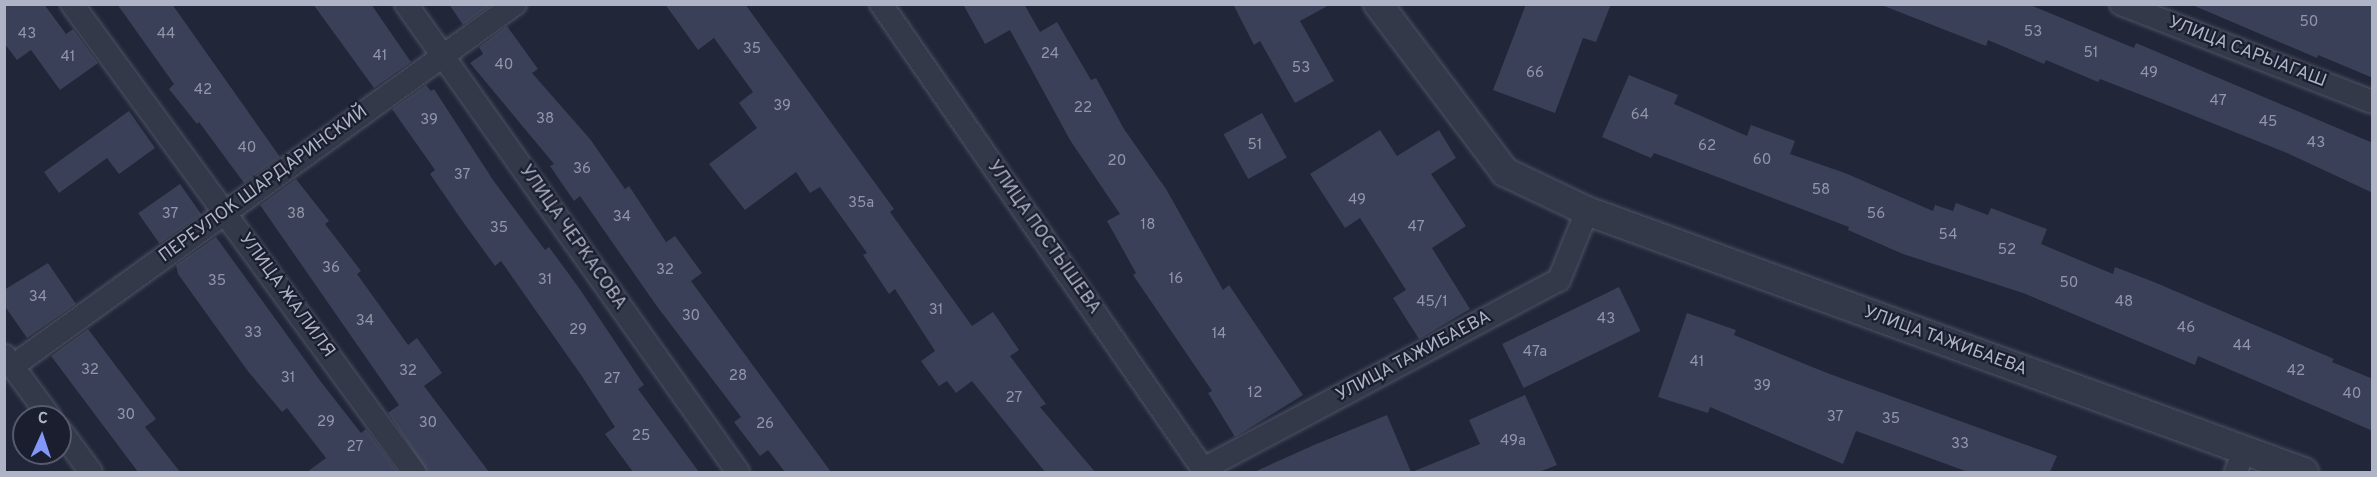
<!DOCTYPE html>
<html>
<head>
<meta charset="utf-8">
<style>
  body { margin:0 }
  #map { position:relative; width:2377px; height:477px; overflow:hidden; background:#212639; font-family:Overpass,sans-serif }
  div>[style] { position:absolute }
  .building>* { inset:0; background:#3a4057; transform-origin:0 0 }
  .roads { filter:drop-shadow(0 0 2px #4f5364) drop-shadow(0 0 2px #4f5364) }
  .minor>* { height:22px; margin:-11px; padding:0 11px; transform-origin:11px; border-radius:11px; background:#343949 }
  .tertiary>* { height:28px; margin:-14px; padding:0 14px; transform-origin:14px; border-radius:14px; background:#343949 }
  span { translate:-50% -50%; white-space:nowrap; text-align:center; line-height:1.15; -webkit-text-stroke:4.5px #1a1e2e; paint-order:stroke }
  .number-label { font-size:15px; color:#9296aa }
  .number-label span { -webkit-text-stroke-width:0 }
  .street-label { font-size:18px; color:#afb3c6 }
  .frame { position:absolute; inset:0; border:6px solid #afb3c6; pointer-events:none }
  .north { position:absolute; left:12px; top:405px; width:60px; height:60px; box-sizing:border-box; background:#1a1e2e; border:2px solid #565a6b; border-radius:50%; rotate:3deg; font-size:16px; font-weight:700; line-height:24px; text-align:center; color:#afb3c6 }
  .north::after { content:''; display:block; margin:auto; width:21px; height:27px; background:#8198f9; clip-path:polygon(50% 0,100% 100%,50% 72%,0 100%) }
</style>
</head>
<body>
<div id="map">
  <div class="building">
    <i style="clip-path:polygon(4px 4px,44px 4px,66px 34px,73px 29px,98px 63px,60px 90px,31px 50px,17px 60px,4px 43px)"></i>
    <i style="clip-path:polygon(117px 4px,172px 4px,280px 157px,244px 183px,199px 122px,197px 124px,169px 89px,174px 84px)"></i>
    <i style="clip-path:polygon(313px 4px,371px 4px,411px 62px,374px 88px)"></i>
    <i style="clip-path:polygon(449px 4px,491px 4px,491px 5px,463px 25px)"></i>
    <i style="clip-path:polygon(665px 4px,745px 4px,894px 209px,890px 212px,972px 326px,993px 312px,1019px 350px,1010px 356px,1046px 404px,1040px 407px,1095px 472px,1045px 472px,972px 381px,956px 393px,947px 381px,939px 386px,921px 361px,935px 351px,895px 289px,889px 294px,863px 255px,867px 253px,820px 187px,810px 193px,796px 172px,745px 210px,709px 164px,757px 128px,739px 103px,753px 92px,714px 38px,698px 50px)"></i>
    <i style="clip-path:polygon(963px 4px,1024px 4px,1040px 32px,1057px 22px,1091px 80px,1096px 78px,1124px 129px,1166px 189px,1223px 290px,1229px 285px,1303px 395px,1235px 437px,1208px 393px,1212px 391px,1133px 275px,1136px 273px,1107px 221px,1120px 214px,1070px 140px,1010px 30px,985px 44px)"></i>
    <i style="clip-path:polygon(1233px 4px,1331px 4px,1300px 21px,1334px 81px,1295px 103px,1260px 41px,1254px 45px)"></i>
    <i style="clip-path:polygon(1526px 4px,1611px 4px,1596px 42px,1583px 38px,1555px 113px,1493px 90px)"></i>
    <i style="clip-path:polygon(1879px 4px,2028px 4px,2134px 48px,2136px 43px,2373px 143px,2373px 193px,2287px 153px,2162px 103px,2100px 79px,2098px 82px,2046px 60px,2044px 64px,1988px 40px,1986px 46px)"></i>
    <i style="clip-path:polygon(2190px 4px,2373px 4px,2373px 78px,2318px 55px,2317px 58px)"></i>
    <i style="clip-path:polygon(507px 26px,538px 69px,532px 73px,590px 139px,625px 189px,629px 186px,666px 242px,675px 236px,702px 273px,691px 281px,831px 472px,785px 472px,768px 450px,760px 456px,734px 422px,741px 417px,656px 305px,580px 196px,574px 201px,550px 166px,554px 164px,470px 63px,483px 54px,479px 47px)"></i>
    <i style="clip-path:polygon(1629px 75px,1678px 95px,1674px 104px,1747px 136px,1751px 125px,1795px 141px,1790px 154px,1845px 173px,1933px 211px,1935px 205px,1953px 211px,1956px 203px,1988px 215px,1991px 208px,2047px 229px,2041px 244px,2113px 274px,2115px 267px,2154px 282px,2334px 359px,2332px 362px,2373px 379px,2373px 431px,2198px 356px,2195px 365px,2023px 293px,1903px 254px,1848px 230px,1849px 227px,1654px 153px,1651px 158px,1602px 137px)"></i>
    <i style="clip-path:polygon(426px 85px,431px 91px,434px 89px,493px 180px,545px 250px,549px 247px,579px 288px,644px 385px,638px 389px,699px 472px,633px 472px,605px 434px,615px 427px,581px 375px,501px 261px,495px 266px,463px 222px,430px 174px,435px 170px,392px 109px)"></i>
    <i style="clip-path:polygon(129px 111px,155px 148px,119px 174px,107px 158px,59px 193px,44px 172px)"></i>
    <i style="left:1262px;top:113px;width:51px;height:44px;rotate:61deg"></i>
    <i style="clip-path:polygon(1380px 130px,1397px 156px,1439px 130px,1456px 158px,1431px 174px,1466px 226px,1432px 248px,1470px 309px,1419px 339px,1393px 298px,1406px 290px,1360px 218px,1345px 228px,1310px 174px)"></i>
    <i style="clip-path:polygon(296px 179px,329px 221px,325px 224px,361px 271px,357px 274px,408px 345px,417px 338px,442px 373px,424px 386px,489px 472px,427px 472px,388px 413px,399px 405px,260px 205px)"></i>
    <i style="left:180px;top:184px;width:37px;height:51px;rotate:55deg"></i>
    <i style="clip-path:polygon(216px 237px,321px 382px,361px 433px,366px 429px,398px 472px,307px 472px,326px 458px,287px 408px,282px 412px,247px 370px,178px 274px,176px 265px)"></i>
    <i style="clip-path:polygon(48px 263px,76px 304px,27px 338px,4px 305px,4px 290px)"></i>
    <i style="left:1619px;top:287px;width:49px;height:130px;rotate:64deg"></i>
    <i style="clip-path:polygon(1687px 313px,1736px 330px,1734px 335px,1827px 373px,2057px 456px,2050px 472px,1968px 472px,1856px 431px,1843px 464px,1710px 407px,1708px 413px,1658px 397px)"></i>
    <i style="clip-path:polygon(88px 329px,156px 419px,145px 427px,180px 472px,138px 472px,51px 356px)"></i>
    <i style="clip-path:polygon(1525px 395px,1557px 465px,1539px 472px,1412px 472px,1480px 444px,1469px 420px)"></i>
    <i style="clip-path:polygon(1387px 415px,1411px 472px,1254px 472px,1314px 445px)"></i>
  </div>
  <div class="roads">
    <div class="minor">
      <i style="left:72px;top:4px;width:580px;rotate:53.84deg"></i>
      <i style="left:406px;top:4px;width:574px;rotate:54.65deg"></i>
      <i style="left:881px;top:4px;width:569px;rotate:55.3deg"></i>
      <i style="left:2121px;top:4px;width:269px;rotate:21.3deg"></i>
      <i style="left:5px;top:356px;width:76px;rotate:53.6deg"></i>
      <i style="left:13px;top:366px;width:619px;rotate:-35.8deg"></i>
      <i style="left:60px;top:430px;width:52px;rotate:53.6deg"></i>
      <i style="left:1203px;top:469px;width:403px;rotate:-28deg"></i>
      <i style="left:1559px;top:280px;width:74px;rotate:-67.9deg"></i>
      <i style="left:2236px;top:472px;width:23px;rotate:-70deg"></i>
    </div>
    <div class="tertiary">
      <i style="left:1378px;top:4px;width:211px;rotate:52.9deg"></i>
      <i style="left:1505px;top:172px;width:91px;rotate:25.4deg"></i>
      <i style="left:1587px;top:211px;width:763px;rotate:20deg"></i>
    </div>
  </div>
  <div class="number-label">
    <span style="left:2309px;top:23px">50</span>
    <span style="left:2033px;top:33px">53</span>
    <span style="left:27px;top:35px">43</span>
    <span style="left:166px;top:35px">44</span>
    <span style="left:752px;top:50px">35</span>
    <span style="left:2091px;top:54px">51</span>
    <span style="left:1050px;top:55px">24</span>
    <span style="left:380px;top:57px">41</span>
    <span style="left:68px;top:58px">41</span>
    <span style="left:504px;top:66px">40</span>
    <span style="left:1301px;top:69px">53</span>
    <span style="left:1535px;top:74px">66</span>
    <span style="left:2149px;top:74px">49</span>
    <span style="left:203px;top:91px">42</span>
    <span style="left:2218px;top:102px">47</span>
    <span style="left:782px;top:107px">39</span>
    <span style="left:1083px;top:109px">22</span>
    <span style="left:1640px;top:116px">64</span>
    <span style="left:545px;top:120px">38</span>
    <span style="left:429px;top:121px">39</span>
    <span style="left:2268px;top:123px">45</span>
    <span style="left:2316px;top:144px">43</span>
    <span style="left:1255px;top:146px">51</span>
    <span style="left:1707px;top:147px">62</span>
    <span style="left:247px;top:149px">40</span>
    <span style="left:1762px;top:161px">60</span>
    <span style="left:1117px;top:162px">20</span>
    <span style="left:582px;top:170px">36</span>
    <span style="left:462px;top:176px">37</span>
    <span style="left:1821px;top:191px">58</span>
    <span style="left:1357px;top:201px">49</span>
    <span style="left:861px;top:204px">35а</span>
    <span style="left:170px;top:215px">37</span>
    <span style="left:296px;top:215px">38</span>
    <span style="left:1876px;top:215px">56</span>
    <span style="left:622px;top:218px">34</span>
    <span style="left:1148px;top:226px">18</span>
    <span style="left:1416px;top:228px">47</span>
    <span style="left:499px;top:229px">35</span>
    <span style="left:1948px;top:236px">54</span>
    <span style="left:2007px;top:251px">52</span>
    <span style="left:331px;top:269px">36</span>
    <span style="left:665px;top:271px">32</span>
    <span style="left:1176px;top:280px">16</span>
    <span style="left:545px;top:281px">31</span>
    <span style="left:217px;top:282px">35</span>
    <span style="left:2069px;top:284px">50</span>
    <span style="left:38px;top:298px">34</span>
    <span style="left:1432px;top:303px">45/1</span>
    <span style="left:2124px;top:303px">48</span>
    <span style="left:936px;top:311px">31</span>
    <span style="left:691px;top:317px">30</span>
    <span style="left:1606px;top:320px">43</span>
    <span style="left:365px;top:322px">34</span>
    <span style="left:2186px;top:329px">46</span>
    <span style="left:578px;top:331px">29</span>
    <span style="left:253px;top:334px">33</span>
    <span style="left:1219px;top:335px">14</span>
    <span style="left:2242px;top:347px">44</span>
    <span style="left:1535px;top:353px">47а</span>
    <span style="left:1697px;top:363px">41</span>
    <span style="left:90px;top:371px">32</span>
    <span style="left:408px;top:372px">32</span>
    <span style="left:2296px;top:372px">42</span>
    <span style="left:738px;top:377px">28</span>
    <span style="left:288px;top:379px">31</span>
    <span style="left:612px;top:380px">27</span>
    <span style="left:1762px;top:387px">39</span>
    <span style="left:1255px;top:394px">12</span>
    <span style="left:2352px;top:395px">40</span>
    <span style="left:1014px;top:399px">27</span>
    <span style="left:126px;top:416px">30</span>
    <span style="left:1835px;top:418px">37</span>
    <span style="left:1891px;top:420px">35</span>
    <span style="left:326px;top:423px">29</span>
    <span style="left:428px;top:424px">30</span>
    <span style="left:765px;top:425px">26</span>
    <span style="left:641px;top:437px">25</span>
    <span style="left:1513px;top:442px">49а</span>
    <span style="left:1960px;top:445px">33</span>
    <span style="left:355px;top:448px">27</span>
  </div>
  <div class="street-label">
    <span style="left:2247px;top:53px;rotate:21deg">УЛИЦА САРЫАГАШ</span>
    <span style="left:264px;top:185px;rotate:-36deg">ПЕРЕУЛОК ШАРДАРИНСКИЙ</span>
    <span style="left:572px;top:238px;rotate:55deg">УЛИЦА ЧЕРКАСОВА</span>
    <span style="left:1043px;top:238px;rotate:55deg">УЛИЦА ПОСТЫШЕВА</span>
    <span style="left:286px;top:296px;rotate:54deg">УЛИЦА ЖАЛИЛЯ</span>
    <span style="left:1945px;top:342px;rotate:20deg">УЛИЦА ТАЖИБАЕВА</span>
    <span style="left:1414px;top:357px;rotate:-28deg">УЛИЦА ТАЖИБАЕВА</span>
  </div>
  <div class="frame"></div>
  <div class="north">С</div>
</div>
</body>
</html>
